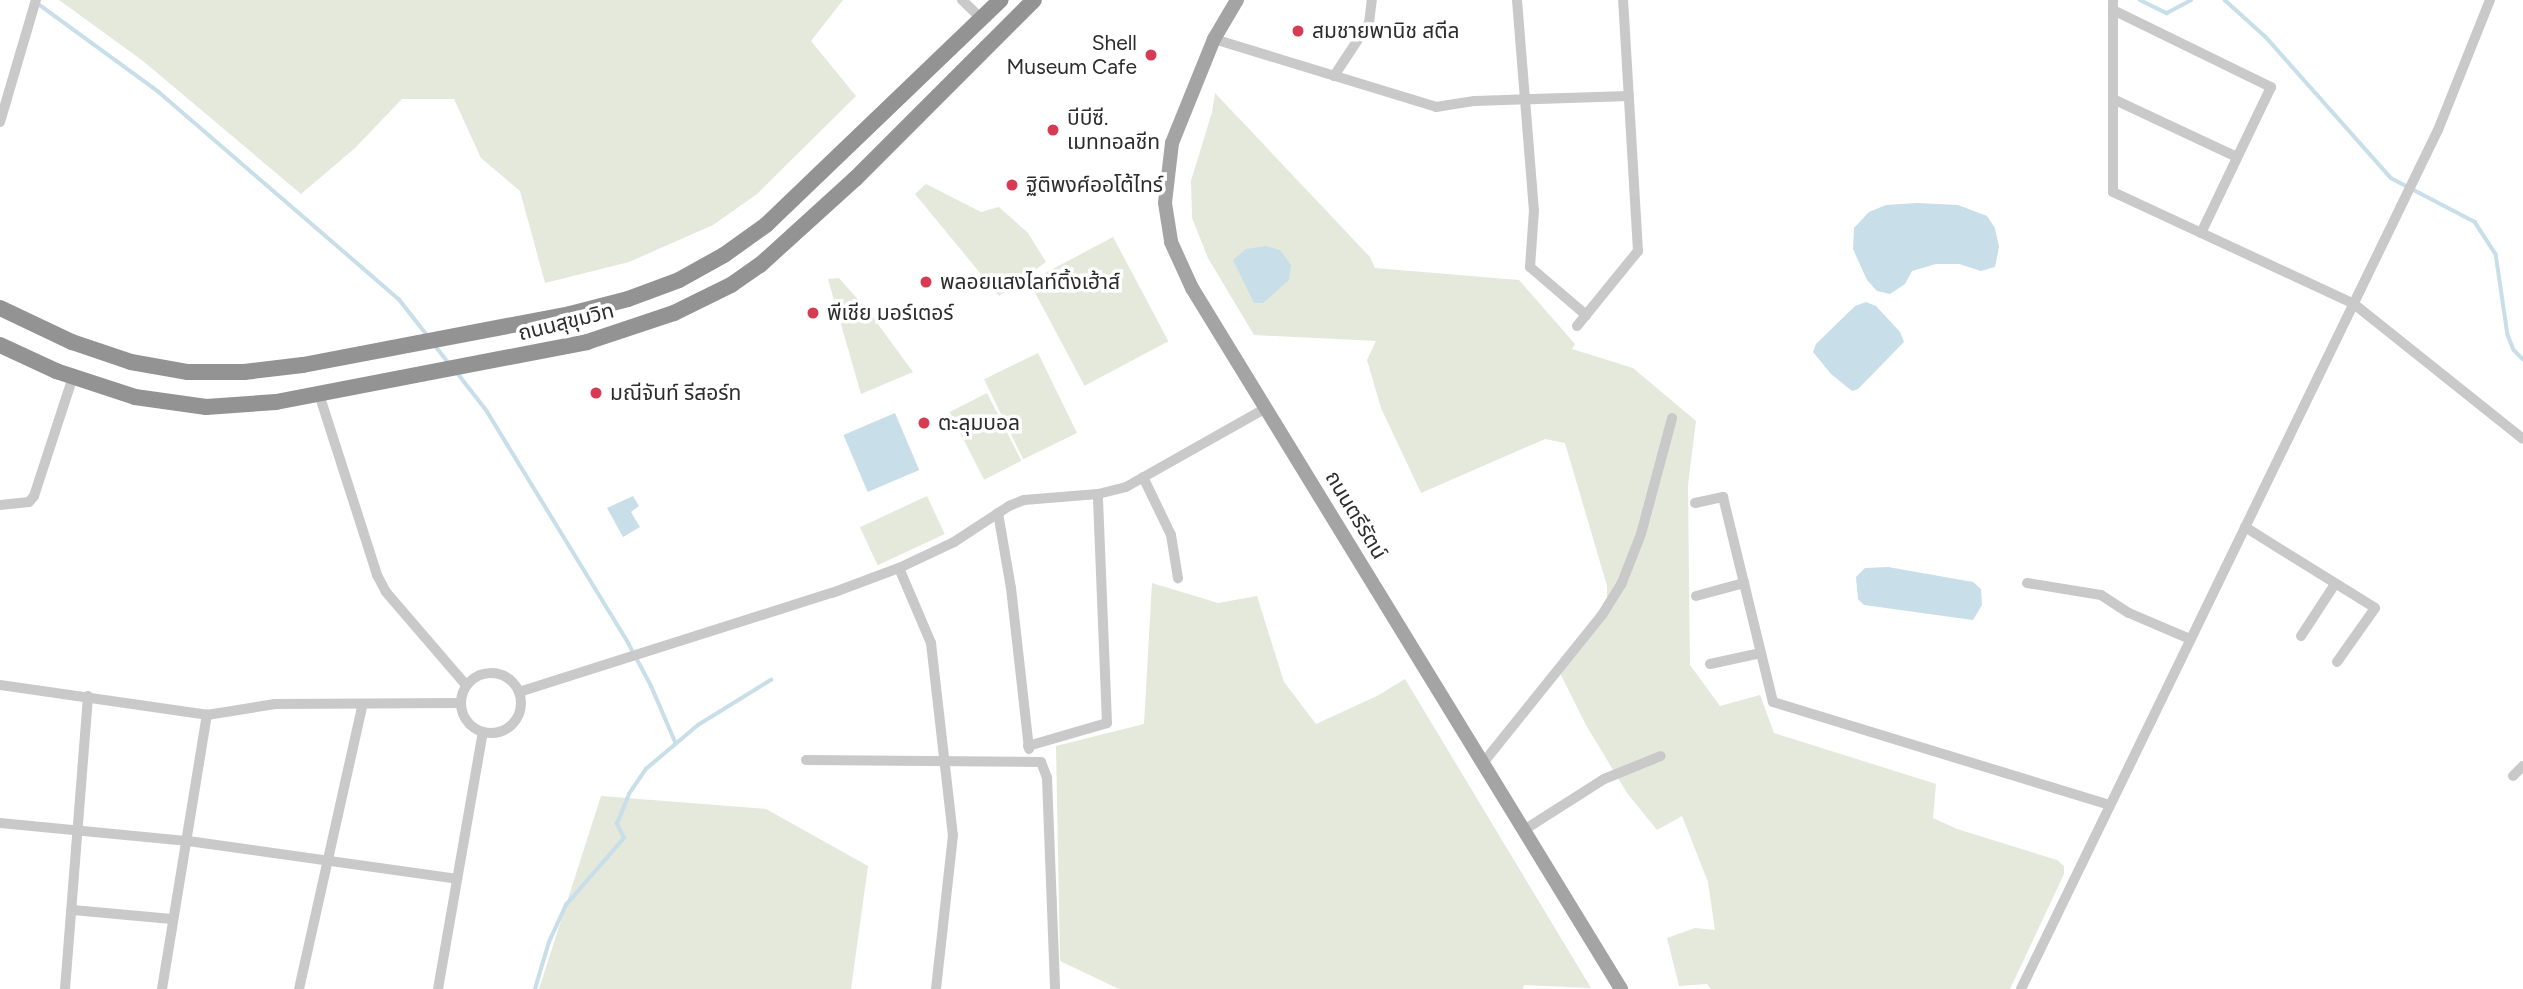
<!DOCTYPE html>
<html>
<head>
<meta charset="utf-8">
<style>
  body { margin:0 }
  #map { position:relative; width:2523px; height:989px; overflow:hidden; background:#fff; font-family:Figtree,"Noto Sans Thai",sans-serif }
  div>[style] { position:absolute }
  .green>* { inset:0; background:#e4e9db; transform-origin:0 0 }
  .water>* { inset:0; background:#c8dee8; transform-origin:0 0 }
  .stream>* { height:3.5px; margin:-1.75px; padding:0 1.75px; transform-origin:1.75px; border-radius:1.75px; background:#c8dee8 }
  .minor>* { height:10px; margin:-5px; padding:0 5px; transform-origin:5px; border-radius:5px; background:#c9c9c9 }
  .minor>.ring { margin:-5px; padding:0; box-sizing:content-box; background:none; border:10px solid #c9c9c9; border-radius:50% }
  .major>* { height:14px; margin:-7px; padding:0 7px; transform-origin:7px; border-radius:7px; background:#a4a4a4 }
  .highway>* { height:16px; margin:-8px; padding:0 8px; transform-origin:8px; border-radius:8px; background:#939393 }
  .dots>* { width:19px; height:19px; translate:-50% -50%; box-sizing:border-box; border:4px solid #fff; border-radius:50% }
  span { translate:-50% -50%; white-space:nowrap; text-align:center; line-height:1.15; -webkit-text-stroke:7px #fff; paint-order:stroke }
  .poi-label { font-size:21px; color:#2c2c2c }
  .left { translate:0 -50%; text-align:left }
  .right { translate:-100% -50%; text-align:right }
  .street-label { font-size:21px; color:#2c2c2c }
</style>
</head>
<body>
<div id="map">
  <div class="green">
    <i style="clip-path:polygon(59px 0,843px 0,811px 41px,856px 96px,757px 194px,713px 225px,629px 262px,545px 283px,520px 191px,481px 158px,454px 99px,402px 99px,355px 148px,301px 194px,143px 61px)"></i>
    <i style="clip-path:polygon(1215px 93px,1370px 257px,1375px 268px,1519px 280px,1575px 344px,1572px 349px,1633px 368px,1696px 421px,1688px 485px,1690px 665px,1720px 706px,1760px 695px,1774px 733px,1936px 784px,1933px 818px,1957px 829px,2057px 860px,2064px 866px,2064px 874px,2010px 989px,1711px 989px,1707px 984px,1679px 986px,1667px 938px,1695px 928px,1715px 930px,1708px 882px,1682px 816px,1657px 830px,1627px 793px,1586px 725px,1560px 673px,1607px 612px,1607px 586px,1565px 443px,1545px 439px,1421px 493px,1381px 408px,1367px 360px,1376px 341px,1254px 335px,1208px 258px,1192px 218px,1191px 181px,1212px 112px)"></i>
    <i style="clip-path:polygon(926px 184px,981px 212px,999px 207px,1028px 233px,1046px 262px,999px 296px,915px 194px)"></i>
    <i style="left:1113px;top:237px;width:118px;height:95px;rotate:62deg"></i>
    <i style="clip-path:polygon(839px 278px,869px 312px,913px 372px,861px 394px,828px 279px)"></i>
    <i style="left:1038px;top:353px;width:89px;height:60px;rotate:64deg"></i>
    <i style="left:987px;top:393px;width:76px;height:42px;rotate:63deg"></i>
    <i style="left:927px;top:496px;width:42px;height:74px;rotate:65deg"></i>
    <i style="clip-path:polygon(1152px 583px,1218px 603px,1257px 596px,1284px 682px,1316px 724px,1377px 696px,1405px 679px,1591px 988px,1524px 985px,1523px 989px,1119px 989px,1060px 961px,1056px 746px,1144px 724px)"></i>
    <i style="clip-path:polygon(601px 796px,766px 809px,868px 866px,851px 989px,539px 989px)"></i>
  </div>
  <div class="water">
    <i style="clip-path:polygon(1917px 203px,1958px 205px,1987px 216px,1995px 228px,1999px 247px,1995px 267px,1981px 271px,1959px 264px,1936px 264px,1912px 271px,1905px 284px,1890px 294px,1877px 291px,1867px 280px,1853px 249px,1854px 228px,1869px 212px,1886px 205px)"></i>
    <i style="clip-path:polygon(1266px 246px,1280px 250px,1291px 265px,1289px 280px,1263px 303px,1254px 303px,1233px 260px,1246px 249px)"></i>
    <i style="clip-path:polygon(1866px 302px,1876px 306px,1900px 332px,1904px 342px,1858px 389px,1852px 391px,1831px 374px,1813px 352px,1816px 344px,1855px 306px)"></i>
    <i style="left:895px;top:413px;width:62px;height:56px;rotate:67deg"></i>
    <i style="clip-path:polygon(633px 496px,639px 506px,631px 512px,640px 527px,623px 537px,607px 508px)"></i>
    <i style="clip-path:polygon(1888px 567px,1973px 582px,1981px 589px,1982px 605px,1973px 620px,1864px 605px,1858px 599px,1856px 577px,1865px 568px)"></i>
  </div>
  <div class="stream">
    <i style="left:2140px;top:0;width:30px;rotate:26deg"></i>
    <i style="left:2167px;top:13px;width:27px;rotate:-28deg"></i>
    <i style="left:2225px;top:0;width:55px;rotate:42.1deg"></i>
    <i style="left:2266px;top:37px;width:188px;rotate:48.4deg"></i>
    <i style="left:2391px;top:178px;width:95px;rotate:27.6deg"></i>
    <i style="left:2475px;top:222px;width:38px;rotate:57deg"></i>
    <i style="left:2496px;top:254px;width:82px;rotate:81.6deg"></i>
    <i style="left:2508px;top:335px;width:16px;rotate:68deg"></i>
    <i style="left:2514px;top:350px;width:13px;rotate:45deg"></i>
    <i style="left:37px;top:3px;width:151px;rotate:36.1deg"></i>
    <i style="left:159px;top:92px;width:317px;rotate:40.8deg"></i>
    <i style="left:399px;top:299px;width:46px;rotate:52.1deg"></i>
    <i style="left:434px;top:344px;width:24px;rotate:52deg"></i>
    <i style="left:456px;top:371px;width:51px;rotate:52.2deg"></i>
    <i style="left:487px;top:411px;width:273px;rotate:58.6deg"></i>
    <i style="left:629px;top:644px;width:47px;rotate:61.8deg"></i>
    <i style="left:651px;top:685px;width:63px;rotate:66.7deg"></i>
    <i style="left:535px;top:989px;width:49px;rotate:-73.4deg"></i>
    <i style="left:549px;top:942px;width:41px;rotate:-65.3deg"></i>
    <i style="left:566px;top:905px;width:89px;rotate:-49.1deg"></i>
    <i style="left:624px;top:838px;width:16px;rotate:-117deg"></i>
    <i style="left:617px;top:824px;width:32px;rotate:-68deg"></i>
    <i style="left:629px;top:794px;width:30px;rotate:-56deg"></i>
    <i style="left:646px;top:769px;width:68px;rotate:-40.2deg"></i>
    <i style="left:698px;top:725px;width:86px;rotate:-31.7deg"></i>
  </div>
  <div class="minor">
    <i style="left:962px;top:0;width:28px;rotate:44deg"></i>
    <i style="left:1517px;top:0;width:211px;rotate:85.4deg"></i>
    <i style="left:1534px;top:210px;width:57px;rotate:94deg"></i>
    <i style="left:1530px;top:267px;width:74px;rotate:40.6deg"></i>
    <i style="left:2113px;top:0;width:192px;rotate:90deg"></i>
    <i style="left:2113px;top:192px;width:266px;rotate:24.9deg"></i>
    <i style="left:2354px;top:304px;width:216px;rotate:38.6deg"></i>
    <i style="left:2113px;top:10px;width:176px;rotate:26deg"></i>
    <i style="left:2271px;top:87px;width:162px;rotate:115.6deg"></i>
    <i style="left:1214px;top:39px;width:232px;rotate:17deg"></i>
    <i style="left:1436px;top:107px;width:39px;rotate:-9deg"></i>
    <i style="left:1475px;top:101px;width:154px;rotate:-1.9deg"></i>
    <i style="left:1334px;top:76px;width:64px;rotate:-56.6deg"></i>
    <i style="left:1369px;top:23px;width:23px;rotate:-83deg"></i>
    <i style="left:2113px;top:99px;width:137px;rotate:25.1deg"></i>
    <i style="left:0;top:122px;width:127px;rotate:-73.6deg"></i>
    <i style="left:1577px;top:326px;width:97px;rotate:-50.9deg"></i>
    <i style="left:1638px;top:251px;width:251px;rotate:-93.4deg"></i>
    <i style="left:319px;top:394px;width:190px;rotate:72.2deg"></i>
    <i style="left:377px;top:575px;width:19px;rotate:62deg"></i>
    <i style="left:386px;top:592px;width:123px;rotate:49.3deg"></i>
    <i style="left:1143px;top:477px;width:64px;rotate:64.2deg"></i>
    <i style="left:1171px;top:535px;width:44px;rotate:80.8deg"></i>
    <i style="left:1695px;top:503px;width:29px;rotate:-12deg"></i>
    <i style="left:1723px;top:497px;width:211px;rotate:76.3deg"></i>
    <i style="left:1773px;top:702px;width:352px;rotate:17deg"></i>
    <i style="left:0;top:505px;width:29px;rotate:-6deg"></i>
    <i style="left:29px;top:502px;width:8px;rotate:-50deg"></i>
    <i style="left:34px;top:496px;width:125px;rotate:-71.9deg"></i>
    <i style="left:998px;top:513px;width:76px;rotate:80.2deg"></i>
    <i style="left:1011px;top:588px;width:162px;rotate:83.6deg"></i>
    <i style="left:2245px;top:527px;width:153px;rotate:31.9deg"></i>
    <i style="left:2375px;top:608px;width:66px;rotate:125.1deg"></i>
    <i style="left:899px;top:568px;width:82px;rotate:66.9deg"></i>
    <i style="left:931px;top:643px;width:193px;rotate:83.5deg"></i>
    <i style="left:953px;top:835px;width:155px;rotate:96.3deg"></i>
    <i style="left:2027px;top:583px;width:75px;rotate:9.2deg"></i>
    <i style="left:2101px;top:595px;width:33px;rotate:33deg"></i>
    <i style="left:2129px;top:613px;width:66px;rotate:23.1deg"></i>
    <i style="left:1696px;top:596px;width:50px;rotate:-15.2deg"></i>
    <i style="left:2301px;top:636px;width:62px;rotate:-56.8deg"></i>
    <i style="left:1710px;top:664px;width:52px;rotate:-12.2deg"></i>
    <i class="ring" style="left:461px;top:673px;width:50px;height:50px"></i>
    <i style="left:0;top:685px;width:209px;rotate:8.2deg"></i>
    <i style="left:207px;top:715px;width:69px;rotate:-9.2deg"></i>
    <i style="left:275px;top:704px;width:185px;rotate:-0.3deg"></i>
    <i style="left:519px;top:692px;width:328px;rotate:-17.6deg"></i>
    <i style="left:832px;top:593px;width:72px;rotate:-20.5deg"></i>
    <i style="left:899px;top:568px;width:61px;rotate:-25.3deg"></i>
    <i style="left:954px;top:542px;width:66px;rotate:-33.2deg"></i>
    <i style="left:1009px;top:506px;width:16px;rotate:-22deg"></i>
    <i style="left:1024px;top:500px;width:74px;rotate:-4.6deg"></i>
    <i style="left:1098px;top:494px;width:29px;rotate:-14deg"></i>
    <i style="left:1126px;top:487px;width:161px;rotate:-29.4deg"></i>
    <i style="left:1028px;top:746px;width:82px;rotate:-16.2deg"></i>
    <i style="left:1107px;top:723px;width:229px;rotate:-92.3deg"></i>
    <i style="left:806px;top:760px;width:235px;rotate:0.5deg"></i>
    <i style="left:1041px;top:762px;width:17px;rotate:69deg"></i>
    <i style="left:1047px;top:778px;width:211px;rotate:87.8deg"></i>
    <i style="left:1483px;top:763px;width:190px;rotate:-51.2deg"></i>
    <i style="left:1602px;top:615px;width:36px;rotate:-58deg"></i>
    <i style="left:1621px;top:585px;width:55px;rotate:-68.6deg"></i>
    <i style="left:1641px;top:534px;width:120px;rotate:-75deg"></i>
    <i style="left:2513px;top:776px;width:14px;rotate:-45deg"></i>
    <i style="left:0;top:823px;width:189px;rotate:5.5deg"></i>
    <i style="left:188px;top:841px;width:272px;rotate:8deg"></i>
    <i style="left:1524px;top:830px;width:95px;rotate:-32.5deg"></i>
    <i style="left:1604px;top:779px;width:61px;rotate:-22deg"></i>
    <i style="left:73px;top:910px;width:99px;rotate:5.2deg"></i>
    <i style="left:65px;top:989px;width:294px;rotate:-85.5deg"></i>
    <i style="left:162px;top:989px;width:278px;rotate:-80.7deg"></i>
    <i style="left:299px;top:989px;width:290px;rotate:-77.4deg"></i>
    <i style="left:438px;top:989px;width:261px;rotate:-80.1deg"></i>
    <i style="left:2021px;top:989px;width:955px;rotate:-64.11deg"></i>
    <i style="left:2438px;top:130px;width:140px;rotate:-68.2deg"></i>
  </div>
  <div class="major">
    <i style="left:1237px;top:0;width:45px;rotate:120.5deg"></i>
    <i style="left:1214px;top:39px;width:112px;rotate:112deg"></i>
    <i style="left:1172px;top:143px;width:60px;rotate:96.7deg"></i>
    <i style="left:1165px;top:203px;width:39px;rotate:81deg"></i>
    <i style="left:1171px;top:242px;width:51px;rotate:65.5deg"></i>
    <i style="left:1192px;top:288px;width:822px;rotate:58.53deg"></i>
  </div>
  <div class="highway">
    <i style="left:0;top:308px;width:80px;rotate:25.3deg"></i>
    <i style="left:72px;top:342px;width:62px;rotate:18.7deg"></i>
    <i style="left:131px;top:362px;width:58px;rotate:10deg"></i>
    <i style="left:188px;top:372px;width:56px"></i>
    <i style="left:244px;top:372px;width:59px;rotate:-6.8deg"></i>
    <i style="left:303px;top:365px;width:272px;rotate:-10.8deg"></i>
    <i style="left:570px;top:314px;width:60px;rotate:-14.5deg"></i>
    <i style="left:628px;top:299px;width:54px;rotate:-20.4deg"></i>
    <i style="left:679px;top:280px;width:51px;rotate:-29.1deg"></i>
    <i style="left:724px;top:255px;width:52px;rotate:-35.5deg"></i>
    <i style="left:766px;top:225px;width:325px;rotate:-43.8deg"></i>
    <i style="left:0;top:345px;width:62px;rotate:24.9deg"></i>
    <i style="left:56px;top:371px;width:83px;rotate:18.2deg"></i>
    <i style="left:135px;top:397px;width:72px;rotate:8deg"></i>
    <i style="left:206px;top:407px;width:70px;rotate:-4.1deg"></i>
    <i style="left:276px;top:402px;width:317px;rotate:-10.9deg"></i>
    <i style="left:587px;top:342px;width:92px;rotate:-18.4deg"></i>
    <i style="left:674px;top:313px;width:64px;rotate:-26.2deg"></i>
    <i style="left:731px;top:285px;width:35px;rotate:-35deg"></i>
    <i style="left:760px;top:265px;width:128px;rotate:-42.2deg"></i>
    <i style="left:855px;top:179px;width:253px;rotate:-45deg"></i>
  </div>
  <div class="dots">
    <i style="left:1298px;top:31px;background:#d73a53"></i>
    <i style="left:1151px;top:55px;background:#d73a53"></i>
    <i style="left:1053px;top:130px;background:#d73a53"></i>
    <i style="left:1012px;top:185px;background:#d73a53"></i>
    <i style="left:926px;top:282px;background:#d73a53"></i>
    <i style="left:813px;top:313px;background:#d73a53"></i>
    <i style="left:596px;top:393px;background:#d73a53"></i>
    <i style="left:924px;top:423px;background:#d73a53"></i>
  </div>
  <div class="poi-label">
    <span class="left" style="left:1312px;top:31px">สมชายพานิช สตีล</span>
    <span class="right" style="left:1137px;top:55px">Shell<br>Museum Cafe</span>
    <span class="left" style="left:1067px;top:130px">บีบีซี.<br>เมททอลชีท</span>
    <span class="left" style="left:1026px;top:185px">ฐิติพงศ์ออโต้ไทร์</span>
    <span class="left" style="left:940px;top:282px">พลอยแสงไลท์ติ้งเฮ้าส์</span>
    <span class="left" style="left:827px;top:313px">พีเชีย มอร์เตอร์</span>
    <span class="left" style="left:610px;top:393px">มณีจันท์ รีสอร์ท</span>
    <span class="left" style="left:938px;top:423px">ตะลุมบอล</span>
  </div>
  <div class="street-label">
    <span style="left:566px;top:322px;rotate:-14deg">ถนนสุขุมวิท</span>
    <span style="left:1356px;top:515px;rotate:59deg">ถนนตรีรัตน์</span>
  </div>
</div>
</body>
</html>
